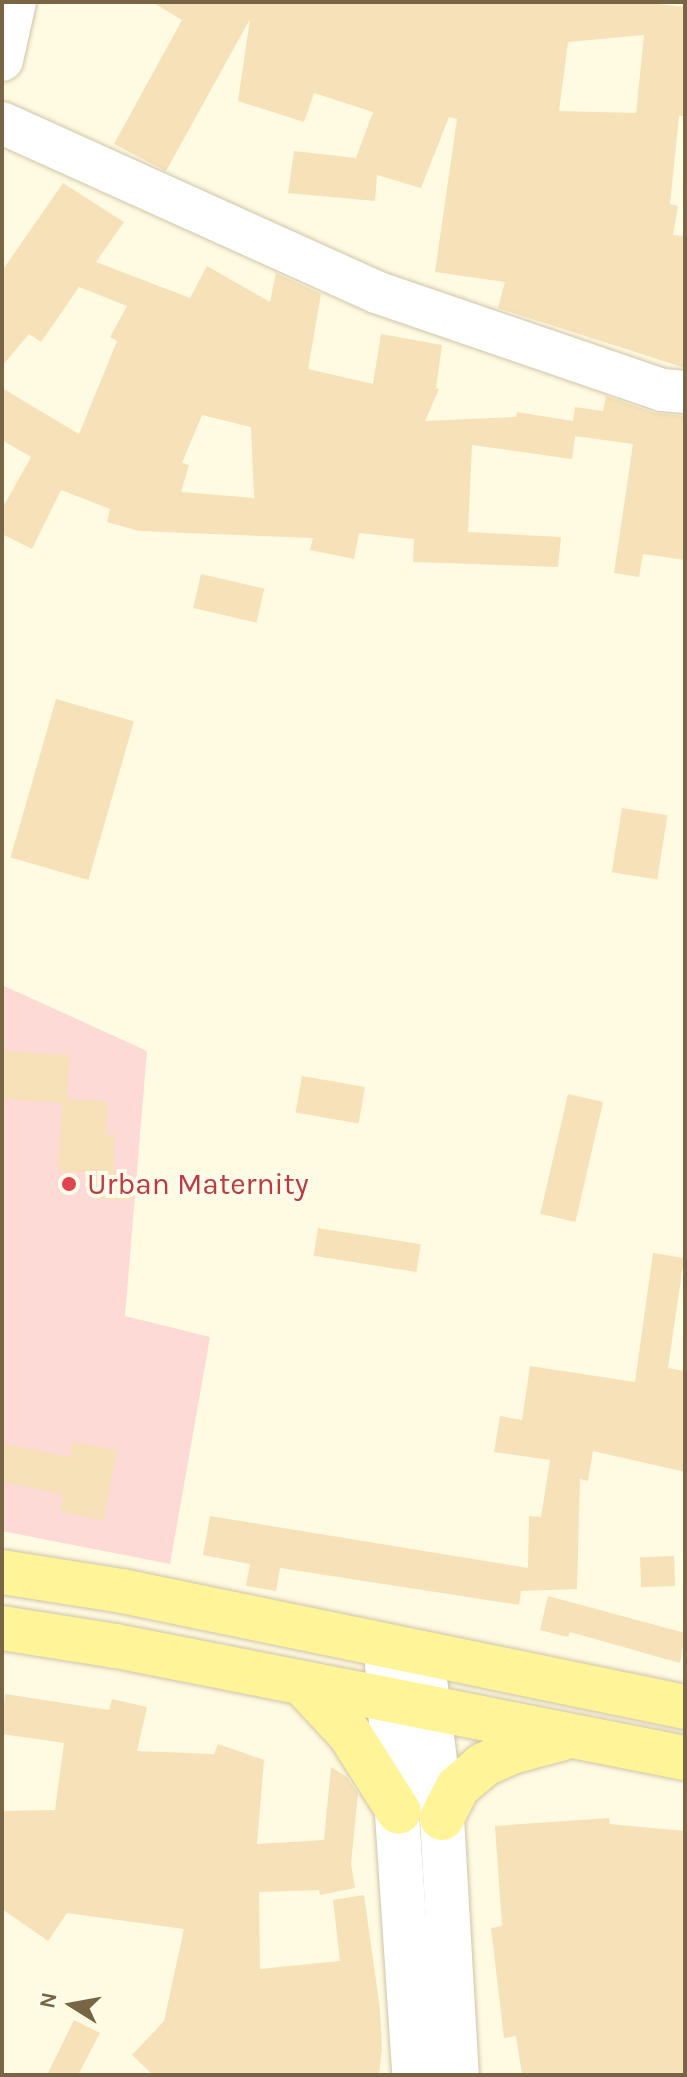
<!DOCTYPE html>
<html>
<head>
<meta charset="utf-8">
<style>
  body { margin:0 }
  #map { position:relative; width:687px; height:2077px; overflow:hidden; background:#fefbe2; font-family:Karla,sans-serif }
  div>[style] { position:absolute }
  .medical>* { inset:0; background:#fddad5 }
  .building>* { inset:0; background:#f6e1b8; transform-origin:0 0 }
  .roads { filter:drop-shadow(0 0 2px #d0c4a8) drop-shadow(0 0 2px #d0c4a8) }
  .street>* { height:42px; margin:-21px; padding:0 21px; transform-origin:21px; border-radius:21px; background:#fff }
  .secondary>* { height:44px; margin:-22px; padding:0 22px; transform-origin:22px; border-radius:22px; background:#fff }
  .primary>* { height:44px; margin:-22px; padding:0 22px; transform-origin:22px; border-radius:22px; background:#fff498 }
  .dots>* { width:22px; height:22px; translate:-50% -50%; box-sizing:border-box; border:4px solid #fffcea; border-radius:50% }
  span { translate:-50% -50%; white-space:nowrap; text-align:center; line-height:1.15; -webkit-text-stroke:8px #fffcea; paint-order:stroke }
  .health-label { font-size:30px; color:#be3a42 }
  .left { translate:0 -50%; text-align:left }
  .frame { position:absolute; inset:0; border:4px solid #786546; pointer-events:none }
  .north { position:absolute; left:32px; top:1965px; width:80px; height:80px; -webkit-text-stroke:6px #fffcea; paint-order:stroke; rotate:281deg; font-size:22px; font-weight:700; line-height:32px; text-align:center; color:#786546 }
  .north::after { content:''; display:block; margin:auto; width:28px; height:36px; background:#786546; clip-path:polygon(50% 0,100% 100%,50% 72%,0 100%) }
</style>
</head>
<body>
<div id="map">
  <div class="medical">
    <i style="clip-path:polygon(2px 985px,147px 1051px,125px 1316px,210px 1337px,170px 1564px,2px 1531px)"></i>
  </div>
  <div class="building">
    <i style="clip-path:polygon(evenodd,152px 2px,641px 2px,685px 7px,685px 116px,679px 116px,670px 204px,678px 206px,673px 235px,685px 236px,685px 368px,498px 308px,505px 282px,435px 272px,457px 119px,449px 117px,421px 188px,377px 175px,375px 201px,288px 193px,294px 151px,356px 158px,373px 112px,314px 93px,304px 122px,238px 101px,250px 19px,166px 171px,114px 144px,182px 20px,152px 2px,644px 35px,636px 113px,559px 111px,568px 42px,644px 35px)"></i>
    <i style="clip-path:polygon(evenodd,63px 183px,124px 222px,96px 262px,190px 298px,207px 266px,270px 302px,276px 273px,321px 294px,308px 369px,373px 384px,381px 334px,442px 345px,436px 388px,439px 389px,425px 421px,516px 417px,517px 412px,573px 421px,575px 407px,603px 411px,606px 396px,655px 413px,685px 416px,685px 560px,643px 554px,639px 577px,614px 573px,633px 444px,575px 436px,572px 459px,472px 445px,468px 532px,561px 537px,558px 567px,413px 562px,414px 539px,359px 533px,354px 559px,310px 550px,313px 538px,139px 531px,107px 522px,110px 509px,61px 490px,32px 549px,2px 534px,2px 509px,31px 457px,2px 440px,2px 388px,79px 434px,117px 341px,110px 337px,127px 306px,79px 287px,41px 342px,29px 334px,2px 366px,2px 271px,63px 183px,202px 415px,251px 427px,254px 498px,181px 492px,189px 465px,182px 463px,202px 415px)"></i>
    <i style="left:201px;top:574px;width:65px;height:35px;rotate:13deg"></i>
    <i style="left:56px;top:699px;width:81px;height:165px;rotate:16deg"></i>
    <i style="left:622px;top:808px;width:46px;height:65px;rotate:9deg"></i>
    <i style="clip-path:polygon(2px 1051px,70px 1055px,67px 1099px,108px 1101px,106px 1134px,115px 1135px,114px 1174px,58px 1171px,62px 1103px,2px 1099px)"></i>
    <i style="left:302px;top:1076px;width:64px;height:37px;rotate:10deg"></i>
    <i style="left:568px;top:1094px;width:36px;height:123px;rotate:13deg"></i>
    <i style="left:97px;top:1174px;width:35px;height:25px;rotate:2deg"></i>
    <i style="left:318px;top:1228px;width:104px;height:28px;rotate:9deg"></i>
    <i style="clip-path:polygon(653px 1253px,684px 1258px,668px 1368px,685px 1371px,685px 1472px,593px 1451px,588px 1481px,580px 1479px,577px 1589px,521px 1591px,519px 1605px,280px 1568px,276px 1591px,246px 1586px,250px 1564px,203px 1555px,210px 1516px,528px 1568px,529px 1516px,541px 1517px,550px 1460px,494px 1452px,500px 1416px,522px 1420px,530px 1366px,635px 1382px)"></i>
    <i style="clip-path:polygon(72px 1442px,117px 1450px,104px 1520px,60px 1512px,63px 1494px,2px 1482px,2px 1443px,70px 1457px)"></i>
    <i style="left:674px;top:1556px;width:30px;height:34px;rotate:88deg"></i>
    <i style="clip-path:polygon(548px 1596px,685px 1633px,680px 1663px,570px 1632px,568px 1637px,540px 1630px)"></i>
    <i style="clip-path:polygon(5px 1694px,109px 1710px,112px 1699px,147px 1707px,137px 1751px,214px 1754px,218px 1744px,264px 1760px,257px 1844px,324px 1840px,331px 1767px,347px 1777px,358px 1794px,351px 1864px,355px 1888px,320px 1895px,319px 1890px,259px 1892px,260px 1969px,340px 1961px,333px 1900px,364px 1895px,380px 2009px,382px 2049px,379px 2075px,153px 2075px,132px 2055px,164px 2021px,184px 1929px,67px 1913px,48px 1941px,2px 1909px,2px 1811px,55px 1810px,64px 1743px,2px 1734px)"></i>
    <i style="clip-path:polygon(609px 1818px,610px 1824px,685px 1831px,685px 2075px,522px 2075px,516px 2036px,504px 2038px,491px 1928px,502px 1926px,495px 1826px)"></i>
    <i style="clip-path:polygon(74px 2020px,100px 2033px,78px 2075px,47px 2075px)"></i>
  </div>
  <div class="roads">
    <div class="street">
      <i style="left:2px;top:60px;width:59px;rotate:-77.4deg"></i>
      <i style="left:2px;top:123px;width:410px;rotate:24.3deg"></i>
      <i style="left:376px;top:292px;width:302px;rotate:18.9deg"></i>
      <i style="left:662px;top:390px;width:23px;rotate:5deg"></i>
    </div>
    <div class="secondary">
      <i style="left:386px;top:1648px;width:428px;rotate:86.2deg"></i>
      <i style="left:422px;top:1655px;width:164px;rotate:83deg"></i>
      <i style="left:442px;top:1818px;width:257px;rotate:86.7deg"></i>
    </div>
    <div class="primary">
      <i style="left:2px;top:1572px;width:121px;rotate:9deg"></i>
      <i style="left:122px;top:1591px;width:575px;rotate:11.64deg"></i>
      <i style="left:2px;top:1628px;width:115px;rotate:9deg"></i>
      <i style="left:116px;top:1646px;width:580px;rotate:11.14deg"></i>
      <i style="left:303px;top:1684px;width:67px;rotate:46.8deg"></i>
      <i style="left:349px;top:1733px;width:93px;rotate:57.7deg"></i>
      <i style="left:442px;top:1818px;width:35px;rotate:-63deg"></i>
      <i style="left:458px;top:1787px;width:33px;rotate:-41deg"></i>
      <i style="left:483px;top:1765px;width:35px;rotate:-24deg"></i>
      <i style="left:515px;top:1751px;width:47px;rotate:-14.9deg"></i>
    </div>
  </div>
  <div class="dots">
    <i style="left:69px;top:1184px;background:#e0444e"></i>
  </div>
  <div class="health-label">
    <span class="left" style="left:87px;top:1184px">Urban Maternity</span>
  </div>
  <div class="frame"></div>
  <div class="north">N</div>
</div>
</body>
</html>
